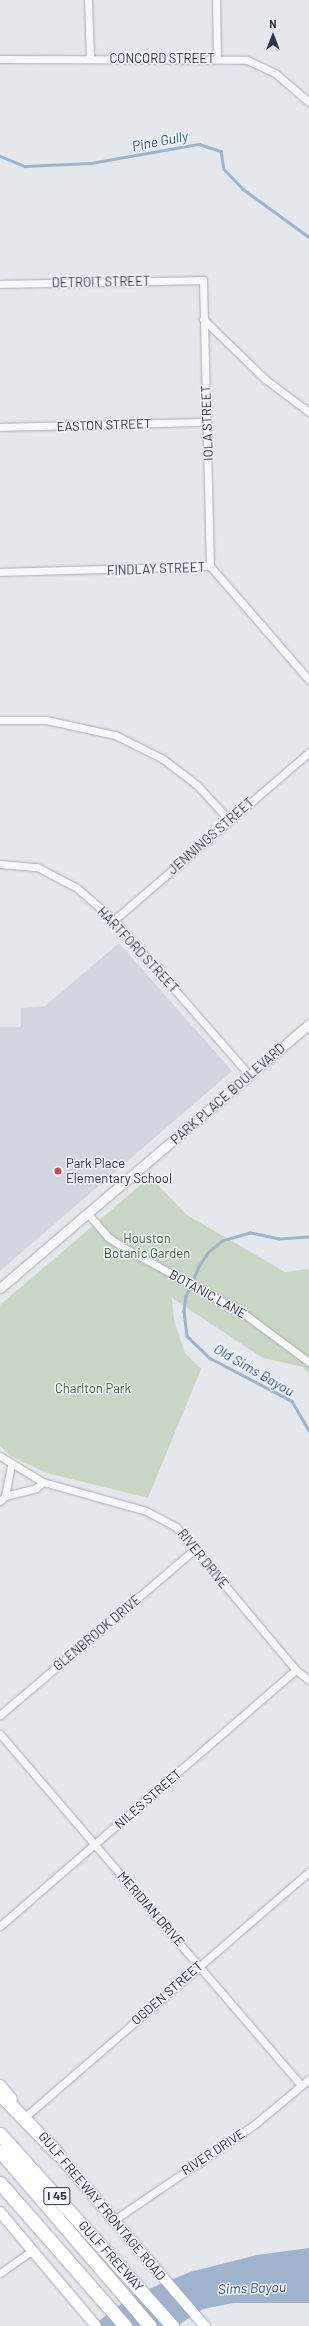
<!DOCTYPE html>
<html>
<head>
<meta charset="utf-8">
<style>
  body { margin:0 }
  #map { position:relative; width:309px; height:2326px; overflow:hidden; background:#e4e7ec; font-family:Barlow,sans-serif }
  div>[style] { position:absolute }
  .built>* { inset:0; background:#d2d6de }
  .green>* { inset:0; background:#c9d6c5 }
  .water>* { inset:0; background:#9fb4cc }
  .stream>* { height:2.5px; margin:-1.25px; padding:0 1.25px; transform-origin:1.25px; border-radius:1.25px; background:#9fb4cc }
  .roads { filter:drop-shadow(0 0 1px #a9aeb7) drop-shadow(0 0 1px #a9aeb7) }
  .minor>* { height:7px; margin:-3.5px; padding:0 3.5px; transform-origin:3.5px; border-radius:3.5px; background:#f7f8fa }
  .tertiary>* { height:9px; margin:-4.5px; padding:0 4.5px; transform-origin:4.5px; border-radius:4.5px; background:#f7f8fa }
  .secondary>* { height:10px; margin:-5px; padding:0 5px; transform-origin:5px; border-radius:5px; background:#fff }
  .motorway>* { height:13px; margin:-6.5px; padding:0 6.5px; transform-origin:6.5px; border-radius:6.5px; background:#fff }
  .dots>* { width:11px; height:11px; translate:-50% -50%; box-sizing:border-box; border:2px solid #f4f6f9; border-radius:50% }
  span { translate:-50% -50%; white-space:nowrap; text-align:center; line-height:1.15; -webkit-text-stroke:3px #f4f6f9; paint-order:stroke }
  .shield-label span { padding:1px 3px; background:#f4f6f9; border:1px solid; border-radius:3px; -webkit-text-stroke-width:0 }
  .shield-label { font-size:12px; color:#2b3445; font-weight:700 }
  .street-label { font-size:13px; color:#2b3445 }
  .poi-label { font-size:13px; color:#2b3445 }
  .left { translate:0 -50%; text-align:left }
  .park-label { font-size:13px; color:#3f6138 }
  .water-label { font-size:14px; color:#34527a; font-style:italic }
  .north { position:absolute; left:253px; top:16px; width:40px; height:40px; -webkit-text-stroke:3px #f4f6f9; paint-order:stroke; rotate:0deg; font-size:11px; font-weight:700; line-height:16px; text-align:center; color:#2b3445 }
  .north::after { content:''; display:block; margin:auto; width:14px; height:18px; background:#2b3445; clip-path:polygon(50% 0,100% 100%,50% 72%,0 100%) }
</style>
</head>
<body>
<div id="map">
  <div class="built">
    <i style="clip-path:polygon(119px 943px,232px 1071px,0 1271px,0 1027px,21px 1027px,21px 1008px,45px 1006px)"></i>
  </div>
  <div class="green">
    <i style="clip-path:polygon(150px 1177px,187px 1215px,285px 1272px,309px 1269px,309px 1374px,303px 1367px,263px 1358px,172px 1298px,174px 1320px,185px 1353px,201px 1369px,148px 1498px,47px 1473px,11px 1456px,0 1446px,0 1305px)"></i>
  </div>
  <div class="water">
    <i style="clip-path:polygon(309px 2248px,309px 2303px,234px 2303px,203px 2309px,177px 2326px,92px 2326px,132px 2296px,190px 2272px,257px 2255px)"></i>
  </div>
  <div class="stream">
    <i style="left:0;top:156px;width:27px;rotate:22deg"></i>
    <i style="left:25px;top:166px;width:66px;rotate:-2.6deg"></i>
    <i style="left:91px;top:163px;width:110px;rotate:-10deg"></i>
    <i style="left:199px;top:144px;width:23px;rotate:18deg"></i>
    <i style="left:221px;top:151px;width:18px;rotate:81deg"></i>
    <i style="left:224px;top:169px;width:28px;rotate:46deg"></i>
    <i style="left:243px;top:189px;width:82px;rotate:36deg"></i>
    <i style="left:309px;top:1237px;width:30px;rotate:176deg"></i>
    <i style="left:279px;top:1239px;width:30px;rotate:-168deg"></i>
    <i style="left:250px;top:1233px;width:29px;rotate:164deg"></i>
    <i style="left:222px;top:1241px;width:18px;rotate:139deg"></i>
    <i style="left:208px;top:1253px;width:17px;rotate:123deg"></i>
    <i style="left:199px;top:1267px;width:32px;rotate:114deg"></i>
    <i style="left:186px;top:1296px;width:15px;rotate:98deg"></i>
    <i style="left:184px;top:1311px;width:25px;rotate:83deg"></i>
    <i style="left:187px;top:1336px;width:32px;rotate:44deg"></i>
    <i style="left:210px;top:1358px;width:93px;rotate:27.7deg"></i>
    <i style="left:292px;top:1401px;width:34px;rotate:60deg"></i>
  </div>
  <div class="roads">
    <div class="minor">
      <i style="left:88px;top:0;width:58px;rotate:88deg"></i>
      <i style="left:216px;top:0;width:58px;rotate:89deg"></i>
      <i style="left:0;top:59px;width:247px;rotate:0.2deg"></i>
      <i style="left:247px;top:60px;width:31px;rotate:25deg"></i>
      <i style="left:275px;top:73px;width:45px;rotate:40.5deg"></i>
      <i style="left:0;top:284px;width:203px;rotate:-1.1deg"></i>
      <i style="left:203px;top:280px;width:286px;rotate:88.6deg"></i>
      <i style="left:203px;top:319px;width:86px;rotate:44.1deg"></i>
      <i style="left:265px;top:379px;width:55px;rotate:36.9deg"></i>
      <i style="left:0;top:427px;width:207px;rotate:-1.4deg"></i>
      <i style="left:0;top:572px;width:210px;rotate:-1.6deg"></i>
      <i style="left:210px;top:566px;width:151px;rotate:49deg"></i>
      <i style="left:0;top:720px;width:46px"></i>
      <i style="left:46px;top:720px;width:71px;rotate:12.3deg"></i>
      <i style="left:115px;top:735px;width:54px;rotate:26.6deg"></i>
      <i style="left:163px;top:759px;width:43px;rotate:37.4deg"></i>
      <i style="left:197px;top:785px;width:47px;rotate:47.6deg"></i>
      <i style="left:0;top:864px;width:37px;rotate:5deg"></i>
      <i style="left:37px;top:867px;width:45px;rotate:27.7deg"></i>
      <i style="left:77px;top:888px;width:49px;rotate:40.9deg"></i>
      <i style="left:114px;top:920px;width:207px;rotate:48.9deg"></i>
      <i style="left:114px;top:920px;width:257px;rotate:-40.7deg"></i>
      <i style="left:88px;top:1214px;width:30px;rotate:49deg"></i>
      <i style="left:108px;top:1237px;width:18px;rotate:34deg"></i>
      <i style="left:123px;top:1247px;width:137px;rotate:28.8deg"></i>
      <i style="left:243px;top:1313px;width:82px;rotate:36.6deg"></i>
      <i style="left:0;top:1456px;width:50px;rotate:31.2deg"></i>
      <i style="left:43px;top:1482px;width:107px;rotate:15.7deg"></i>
      <i style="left:146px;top:1511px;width:34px;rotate:28deg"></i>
      <i style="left:176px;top:1527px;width:187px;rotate:50deg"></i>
      <i style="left:296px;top:1670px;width:16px;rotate:38deg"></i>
      <i style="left:5px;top:1496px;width:32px;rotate:-14deg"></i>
      <i style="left:36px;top:1488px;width:9px;rotate:-41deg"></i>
      <i style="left:0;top:1501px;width:7px;rotate:-45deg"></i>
      <i style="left:5px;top:1496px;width:31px;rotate:-79deg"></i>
      <i style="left:0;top:1715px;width:255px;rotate:-40.4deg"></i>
      <i style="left:0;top:1734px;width:462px;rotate:49.4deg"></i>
      <i style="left:0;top:1926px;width:391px;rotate:-40.9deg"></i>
      <i style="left:26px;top:2116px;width:374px;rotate:-40.8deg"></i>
      <i style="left:114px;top:2220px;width:171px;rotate:-34.2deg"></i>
      <i style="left:255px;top:2124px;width:70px;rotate:-39.8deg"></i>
      <i style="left:0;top:2273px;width:39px;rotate:-35deg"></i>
    </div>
    <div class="tertiary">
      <i style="left:0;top:1288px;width:406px;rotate:-40.5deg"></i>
    </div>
    <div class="secondary">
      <i style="left:0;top:2085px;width:18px;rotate:49deg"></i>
      <i style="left:54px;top:2150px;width:232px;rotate:49.4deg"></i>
      <i style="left:0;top:2212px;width:149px;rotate:49.9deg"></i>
    </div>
    <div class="motorway">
      <i style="left:0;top:2094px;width:83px;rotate:46deg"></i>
      <i style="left:0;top:2134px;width:258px;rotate:48.1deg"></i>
      <i style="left:0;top:2151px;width:230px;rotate:49.4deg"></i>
      <i style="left:0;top:2183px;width:190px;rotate:48.8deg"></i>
    </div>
  </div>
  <div class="dots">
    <i style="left:58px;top:1171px;background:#d1495b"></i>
  </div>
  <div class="shield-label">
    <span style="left:57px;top:2196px">I 45</span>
  </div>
  <div class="street-label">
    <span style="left:162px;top:58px">CONCORD STREET</span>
    <span style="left:101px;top:282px;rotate:-1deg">DETROIT STREET</span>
    <span style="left:207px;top:423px;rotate:-92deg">IOLA STREET</span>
    <span style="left:104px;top:425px;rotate:-2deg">EASTON STREET</span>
    <span style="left:156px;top:569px;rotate:-2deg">FINDLAY STREET</span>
    <span style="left:211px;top:836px;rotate:-41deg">JENNINGS STREET</span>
    <span style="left:138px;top:950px;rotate:47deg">HARTFORD STREET</span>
    <span style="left:228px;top:1094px;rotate:-41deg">PARK PLACE BOULEVARD</span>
    <span style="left:208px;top:1294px;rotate:29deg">BOTANIC LANE</span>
    <span style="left:203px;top:1559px;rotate:51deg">RIVER DRIVE</span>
    <span style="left:97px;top:1633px;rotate:-40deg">GLENBROOK DRIVE</span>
    <span style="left:148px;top:1799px;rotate:-41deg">NILES STREET</span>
    <span style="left:151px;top:1909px;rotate:49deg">MERIDIAN DRIVE</span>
    <span style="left:167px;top:1993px;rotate:-41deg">OGDEN STREET</span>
    <span style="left:213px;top:2152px;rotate:-33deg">RIVER DRIVE</span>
    <span style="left:102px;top:2206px;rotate:50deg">GULF FREEWAY FRONTAGE ROAD</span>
    <span style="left:111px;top:2256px;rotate:48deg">GULF FREEWAY</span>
  </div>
  <div class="poi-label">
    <span class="left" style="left:66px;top:1171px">Park Place<br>Elementary School</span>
  </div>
  <div class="park-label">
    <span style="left:147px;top:1246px">Houston<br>Botanic Garden</span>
    <span style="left:93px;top:1388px">Charlton Park</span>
  </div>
  <div class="water-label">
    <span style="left:160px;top:141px;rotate:-11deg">Pine Gully</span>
    <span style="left:254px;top:1370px;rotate:30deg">Old Sims Bayou</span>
    <span style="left:252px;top:2288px;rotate:-2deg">Sims Bayou</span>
  </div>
  <div class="north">N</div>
</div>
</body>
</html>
